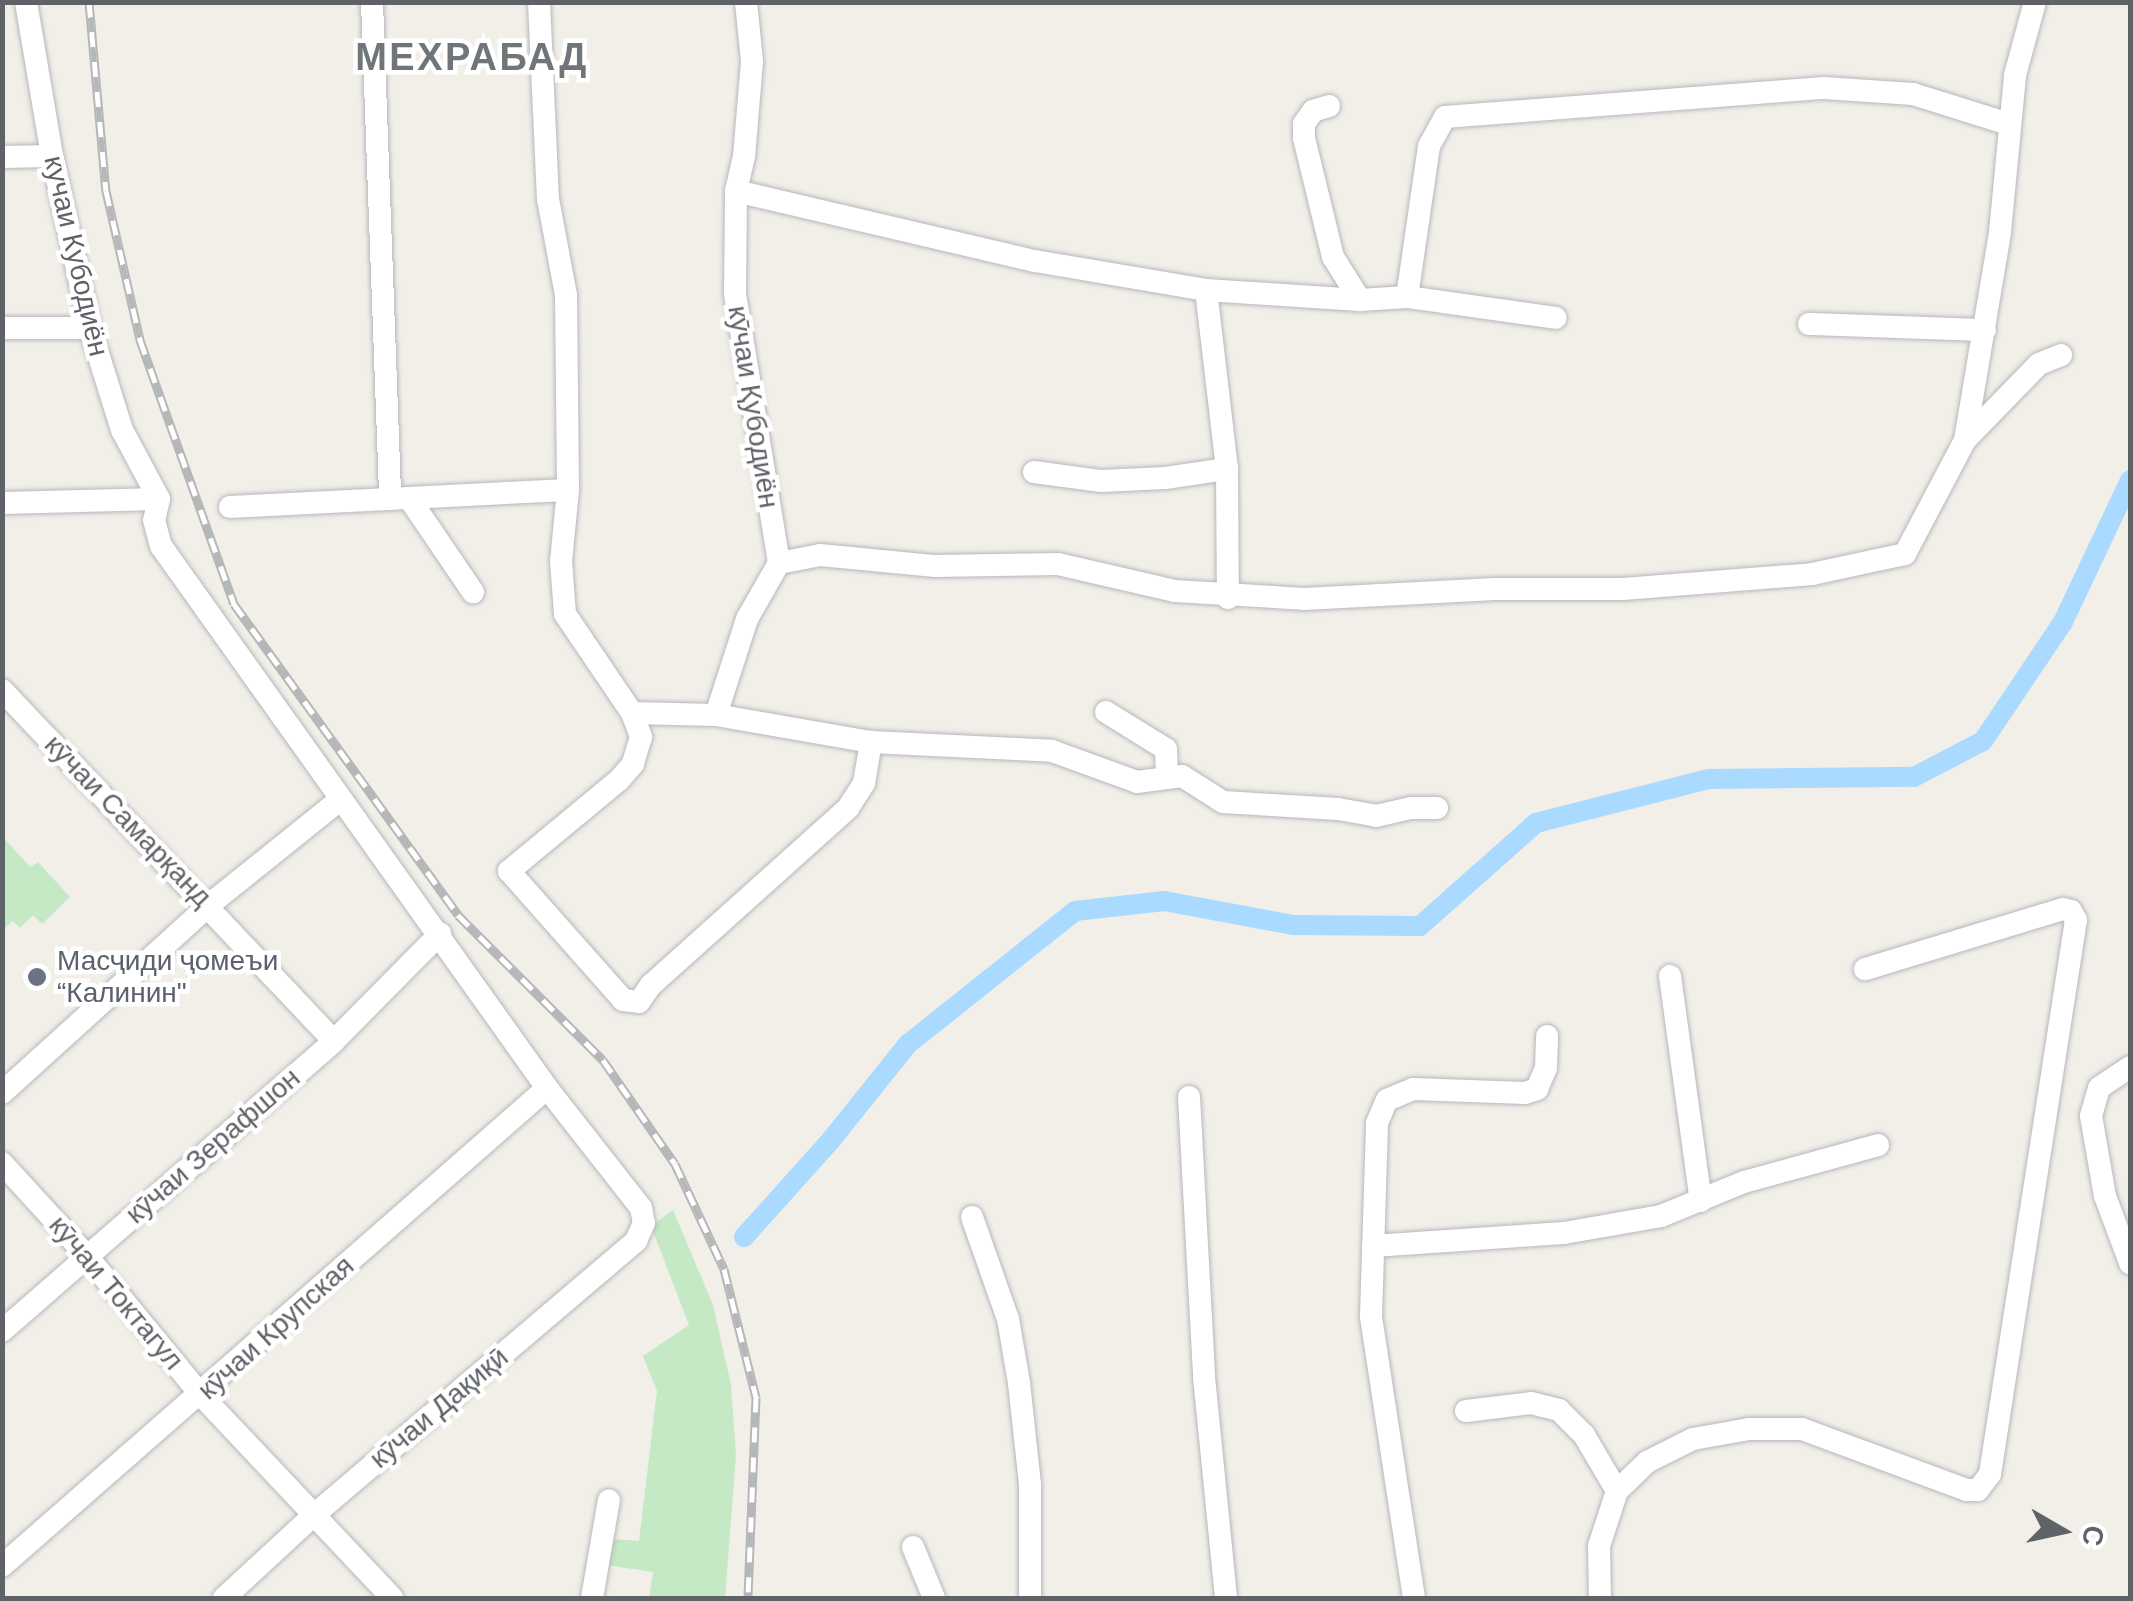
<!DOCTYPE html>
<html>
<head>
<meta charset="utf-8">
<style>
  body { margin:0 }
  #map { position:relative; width:2133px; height:1601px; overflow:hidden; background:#f1efe8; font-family:Arial,sans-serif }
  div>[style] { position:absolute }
  .green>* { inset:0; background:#c5e8c5 }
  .canal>* { height:20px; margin:-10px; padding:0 10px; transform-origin:10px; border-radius:10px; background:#aadaff }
  .roads { filter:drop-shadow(0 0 2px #b5b8bc) drop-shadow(0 0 2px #b5b8bc) }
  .minor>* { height:22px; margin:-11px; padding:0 11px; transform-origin:11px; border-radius:11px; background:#fff }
  .rail>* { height:9px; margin-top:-4.5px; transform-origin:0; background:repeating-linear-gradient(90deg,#fff 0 15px,#b6b7b8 0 30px); box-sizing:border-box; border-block:2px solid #b6b7b8 }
  .dots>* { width:28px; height:28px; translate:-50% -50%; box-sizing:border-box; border:5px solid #fff; border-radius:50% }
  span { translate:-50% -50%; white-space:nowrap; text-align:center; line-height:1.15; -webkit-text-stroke:9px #fff; paint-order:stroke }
  .street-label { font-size:28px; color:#5f6368 }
  .worship-label { font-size:28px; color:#5b616d }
  .left { translate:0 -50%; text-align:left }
  .district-label { font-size:38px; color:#70757a; font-weight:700; letter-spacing:2.5px }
  .frame { position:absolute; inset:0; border:5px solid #5f6368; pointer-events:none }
  .north { position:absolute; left:2013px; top:1481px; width:100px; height:100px; -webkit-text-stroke:8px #fff; paint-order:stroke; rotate:99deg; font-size:28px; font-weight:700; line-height:40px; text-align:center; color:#5f6368 }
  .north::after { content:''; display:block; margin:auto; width:35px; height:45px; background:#5f6368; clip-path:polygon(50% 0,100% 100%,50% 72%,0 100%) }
</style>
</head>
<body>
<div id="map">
  <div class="green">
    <i style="clip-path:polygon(2px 836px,30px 867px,38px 862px,70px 897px,42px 924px,33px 915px,20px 928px,13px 921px,3px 930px)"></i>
    <i style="clip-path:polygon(673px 1210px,713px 1305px,731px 1385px,736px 1455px,725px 1598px,649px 1598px,653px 1572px,606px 1565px,610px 1539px,639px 1541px,657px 1391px,643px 1356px,689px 1325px,651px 1226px)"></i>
  </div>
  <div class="canal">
    <i style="left:744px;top:1237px;width:130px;rotate:-48.1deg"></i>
    <i style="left:831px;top:1140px;width:123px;rotate:-51.3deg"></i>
    <i style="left:908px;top:1044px;width:213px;rotate:-38.5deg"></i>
    <i style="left:1075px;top:911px;width:90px;rotate:-6.4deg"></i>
    <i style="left:1164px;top:901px;width:132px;rotate:10.5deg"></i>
    <i style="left:1294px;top:925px;width:126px;rotate:0.5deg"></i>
    <i style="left:1420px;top:926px;width:155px;rotate:-41.6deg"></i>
    <i style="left:1536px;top:823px;width:179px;rotate:-14.3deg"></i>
    <i style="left:1709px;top:779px;width:205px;rotate:-0.6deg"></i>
    <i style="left:1914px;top:777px;width:78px;rotate:-27.6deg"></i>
    <i style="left:1983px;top:741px;width:143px;rotate:-56.1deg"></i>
    <i style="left:2063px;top:622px;width:157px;rotate:-64.7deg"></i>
  </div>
  <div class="roads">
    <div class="minor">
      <i style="left:26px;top:2px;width:156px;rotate:80.4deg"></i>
      <i style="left:52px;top:156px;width:176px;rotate:77.5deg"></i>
      <i style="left:90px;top:328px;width:107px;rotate:72.6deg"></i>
      <i style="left:122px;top:430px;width:78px;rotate:61.8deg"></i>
      <i style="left:372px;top:2px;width:497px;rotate:87.9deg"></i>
      <i style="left:539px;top:2px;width:197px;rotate:87.4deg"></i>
      <i style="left:548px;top:199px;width:98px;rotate:79.4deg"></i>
      <i style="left:566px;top:295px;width:195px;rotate:89.4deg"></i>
      <i style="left:1329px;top:106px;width:17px;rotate:163deg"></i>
      <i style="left:1313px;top:111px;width:16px;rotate:125deg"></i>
      <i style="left:1304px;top:124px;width:14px;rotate:90deg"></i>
      <i style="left:1304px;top:138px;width:122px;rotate:76.3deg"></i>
      <i style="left:1333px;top:257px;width:51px;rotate:57.9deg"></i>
      <i style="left:2px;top:157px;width:50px;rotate:-1.1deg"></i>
      <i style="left:736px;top:191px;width:307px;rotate:13.2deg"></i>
      <i style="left:1035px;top:261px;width:173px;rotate:9.6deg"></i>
      <i style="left:1206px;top:290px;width:154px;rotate:3.7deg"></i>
      <i style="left:1360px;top:300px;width:47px;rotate:-3.7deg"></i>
      <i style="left:1407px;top:297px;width:150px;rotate:8deg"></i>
      <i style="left:1206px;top:290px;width:180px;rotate:83.3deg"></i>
      <i style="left:1227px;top:469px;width:129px;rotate:89.6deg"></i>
      <i style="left:1407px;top:297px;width:153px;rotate:-81.7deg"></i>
      <i style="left:1429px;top:146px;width:33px;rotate:-61deg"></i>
      <i style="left:1445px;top:117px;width:380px;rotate:-4.4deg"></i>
      <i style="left:1824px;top:88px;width:89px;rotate:3.9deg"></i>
      <i style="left:1913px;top:94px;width:101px;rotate:17.4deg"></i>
      <i style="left:1809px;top:324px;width:176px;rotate:2deg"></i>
      <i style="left:2px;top:328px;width:88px"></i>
      <i style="left:1965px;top:440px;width:211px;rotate:-80.4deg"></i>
      <i style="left:2000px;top:232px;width:158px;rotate:-84.5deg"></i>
      <i style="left:2015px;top:75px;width:76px;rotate:-74.7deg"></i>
      <i style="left:1034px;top:472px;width:68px;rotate:7.7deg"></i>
      <i style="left:1101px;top:481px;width:64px;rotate:-2.7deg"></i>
      <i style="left:1165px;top:478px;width:63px;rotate:-8.3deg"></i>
      <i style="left:409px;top:498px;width:114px;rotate:55.8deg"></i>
      <i style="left:159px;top:499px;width:22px;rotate:103deg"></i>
      <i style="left:154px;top:520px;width:27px;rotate:75deg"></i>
      <i style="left:161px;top:546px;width:665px;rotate:54.54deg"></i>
      <i style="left:547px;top:1088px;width:152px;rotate:51.9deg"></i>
      <i style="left:641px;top:1208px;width:15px;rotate:79deg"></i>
      <i style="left:644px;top:1223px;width:20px;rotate:114deg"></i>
      <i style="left:636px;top:1241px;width:421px;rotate:139.6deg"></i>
      <i style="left:315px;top:1514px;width:124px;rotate:137.3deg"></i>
      <i style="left:2px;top:503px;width:157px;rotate:-1.5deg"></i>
      <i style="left:230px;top:507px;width:338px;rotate:-2.9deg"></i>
      <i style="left:568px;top:490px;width:71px;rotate:95.6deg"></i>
      <i style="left:561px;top:561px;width:53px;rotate:85.7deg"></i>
      <i style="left:565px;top:614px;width:120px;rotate:55.9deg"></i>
      <i style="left:632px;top:713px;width:26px;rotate:69deg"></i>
      <i style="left:641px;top:737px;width:28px;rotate:107deg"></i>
      <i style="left:633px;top:764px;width:21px;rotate:131deg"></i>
      <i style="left:619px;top:780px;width:143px;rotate:140.4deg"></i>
      <i style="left:509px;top:871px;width:172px;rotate:48.5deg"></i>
      <i style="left:623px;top:1000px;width:16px;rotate:7deg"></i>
      <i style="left:639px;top:1002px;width:21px;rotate:-55deg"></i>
      <i style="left:651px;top:985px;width:265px;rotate:-41.9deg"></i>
      <i style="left:848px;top:808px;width:30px;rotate:-57deg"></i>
      <i style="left:864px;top:783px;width:42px;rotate:-80.3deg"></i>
      <i style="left:779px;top:563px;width:42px;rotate:-11deg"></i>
      <i style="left:820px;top:555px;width:116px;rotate:5.5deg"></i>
      <i style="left:935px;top:566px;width:123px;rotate:-0.9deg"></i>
      <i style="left:1058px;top:564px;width:120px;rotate:13deg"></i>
      <i style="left:1175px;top:591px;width:129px;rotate:3.5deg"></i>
      <i style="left:1304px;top:599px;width:191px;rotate:-3deg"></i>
      <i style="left:1495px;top:589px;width:128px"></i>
      <i style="left:1623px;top:589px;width:190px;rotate:-4.5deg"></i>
      <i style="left:1812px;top:574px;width:95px;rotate:-12.1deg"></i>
      <i style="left:1905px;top:554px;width:129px;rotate:-62.2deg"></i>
      <i style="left:1965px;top:440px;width:106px;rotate:-45.8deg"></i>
      <i style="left:2039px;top:364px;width:24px;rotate:-22deg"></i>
      <i style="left:2px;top:690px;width:483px;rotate:46.6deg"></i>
      <i style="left:1106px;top:712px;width:70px;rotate:31.7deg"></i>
      <i style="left:1166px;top:749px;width:26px;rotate:88deg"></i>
      <i style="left:632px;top:713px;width:84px;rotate:1.4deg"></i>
      <i style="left:716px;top:715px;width:101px;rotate:-72.1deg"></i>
      <i style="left:747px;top:619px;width:64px;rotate:-60.3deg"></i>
      <i style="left:779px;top:563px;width:274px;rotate:-99.3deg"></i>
      <i style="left:735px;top:293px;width:102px;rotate:-89.4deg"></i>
      <i style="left:736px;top:191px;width:35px;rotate:-77deg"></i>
      <i style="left:744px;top:157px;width:96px;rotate:-85.2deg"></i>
      <i style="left:752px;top:61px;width:59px;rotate:-95.8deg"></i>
      <i style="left:716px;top:715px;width:157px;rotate:9.9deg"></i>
      <i style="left:871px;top:742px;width:181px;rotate:2.8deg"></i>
      <i style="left:1052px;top:751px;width:90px;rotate:20deg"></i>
      <i style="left:1137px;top:782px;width:45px;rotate:-7.6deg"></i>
      <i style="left:1182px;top:776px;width:49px;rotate:32.4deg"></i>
      <i style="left:1223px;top:802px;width:115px;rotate:3.5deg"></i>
      <i style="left:1338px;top:809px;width:39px;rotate:10deg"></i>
      <i style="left:1376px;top:816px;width:36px;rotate:-13deg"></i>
      <i style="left:1411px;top:808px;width:26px"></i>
      <i style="left:1670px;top:976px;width:227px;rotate:82.2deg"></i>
      <i style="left:2130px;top:1067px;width:37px;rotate:146deg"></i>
      <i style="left:2099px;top:1088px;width:29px;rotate:106deg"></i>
      <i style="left:2091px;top:1116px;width:81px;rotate:80.1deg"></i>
      <i style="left:2105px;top:1196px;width:72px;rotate:69.5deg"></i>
      <i style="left:2px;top:1093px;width:280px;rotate:-42.2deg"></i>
      <i style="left:209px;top:905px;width:169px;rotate:-38.8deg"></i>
      <i style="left:1189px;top:1097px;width:280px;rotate:86.9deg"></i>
      <i style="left:1204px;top:1377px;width:222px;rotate:84.3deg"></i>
      <i style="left:2px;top:1163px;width:125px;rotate:47.6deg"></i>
      <i style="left:86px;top:1255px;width:181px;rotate:50.6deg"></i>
      <i style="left:201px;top:1395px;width:279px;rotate:46.7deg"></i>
      <i style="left:972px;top:1217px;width:108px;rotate:70.6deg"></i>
      <i style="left:1008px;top:1319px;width:65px;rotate:80.2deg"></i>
      <i style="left:1019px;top:1383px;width:103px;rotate:83.8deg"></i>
      <i style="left:1030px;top:1485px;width:113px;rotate:90deg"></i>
      <i style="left:1373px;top:1246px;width:191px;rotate:-3.9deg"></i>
      <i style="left:1564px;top:1233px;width:98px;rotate:-9.9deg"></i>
      <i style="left:1661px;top:1216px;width:90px;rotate:-22.3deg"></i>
      <i style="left:1744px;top:1182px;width:139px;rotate:-15.4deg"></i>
      <i style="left:2px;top:1331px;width:441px;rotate:-41.1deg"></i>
      <i style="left:334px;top:1041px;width:151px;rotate:-45.3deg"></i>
      <i style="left:1466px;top:1411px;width:65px;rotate:-7deg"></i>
      <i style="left:1531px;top:1403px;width:29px;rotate:14deg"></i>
      <i style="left:1559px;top:1410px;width:35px;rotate:45deg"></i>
      <i style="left:1584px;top:1435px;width:65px;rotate:59.5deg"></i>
      <i style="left:913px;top:1547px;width:55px;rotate:67.6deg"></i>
      <i style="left:2px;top:1566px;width:725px;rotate:-41.25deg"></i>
      <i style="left:592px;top:1598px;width:99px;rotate:-80.2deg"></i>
      <i style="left:1414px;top:1598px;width:285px;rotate:-98.7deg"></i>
      <i style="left:1371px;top:1316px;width:193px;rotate:-88.2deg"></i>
      <i style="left:1377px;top:1123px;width:25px;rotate:-67deg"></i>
      <i style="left:1387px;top:1100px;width:28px;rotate:-23deg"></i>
      <i style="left:1413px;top:1089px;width:112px;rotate:2deg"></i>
      <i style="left:1525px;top:1093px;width:13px;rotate:-18deg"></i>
      <i style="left:1537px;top:1089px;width:23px;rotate:-67deg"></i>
      <i style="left:1546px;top:1068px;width:32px;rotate:-88deg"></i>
      <i style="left:1600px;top:1598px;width:52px;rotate:-91.1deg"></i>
      <i style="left:1599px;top:1546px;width:58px;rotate:-71.9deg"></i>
      <i style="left:1617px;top:1491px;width:42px;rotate:-44deg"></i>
      <i style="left:1647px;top:1462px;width:51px;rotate:-26.6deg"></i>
      <i style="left:1693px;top:1439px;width:57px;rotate:-10.1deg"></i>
      <i style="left:1749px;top:1429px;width:53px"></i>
      <i style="left:1802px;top:1429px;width:176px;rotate:20.3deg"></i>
      <i style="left:1967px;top:1490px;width:11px"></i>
      <i style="left:1978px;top:1490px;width:20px;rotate:-53deg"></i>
      <i style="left:1990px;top:1474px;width:561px;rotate:-81.18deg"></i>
      <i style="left:2076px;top:920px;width:10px;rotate:-119deg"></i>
      <i style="left:2071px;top:911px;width:8px;rotate:-166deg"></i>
      <i style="left:2063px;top:909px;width:207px;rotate:163.1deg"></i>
    </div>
  </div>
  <div class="rail">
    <i style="left:89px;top:2px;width:190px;rotate:84.9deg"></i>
    <i style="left:106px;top:191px;width:153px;rotate:77.1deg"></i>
    <i style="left:140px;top:340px;width:280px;rotate:70.4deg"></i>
    <i style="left:234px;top:604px;width:383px;rotate:54.2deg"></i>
    <i style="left:458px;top:915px;width:205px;rotate:45deg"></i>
    <i style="left:603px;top:1060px;width:126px;rotate:55.3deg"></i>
    <i style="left:675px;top:1164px;width:116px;rotate:65deg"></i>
    <i style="left:724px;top:1269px;width:132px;rotate:76deg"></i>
    <i style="left:756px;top:1397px;width:201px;rotate:92.3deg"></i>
  </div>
  <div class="dots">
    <i style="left:37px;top:977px;background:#6b7280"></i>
  </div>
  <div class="street-label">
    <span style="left:76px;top:256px;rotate:77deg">кучаи Кубодиён</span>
    <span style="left:753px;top:407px;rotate:81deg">кӯчаи Қубодиён</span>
    <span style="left:128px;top:821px;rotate:46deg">кӯчаи Самарқанд</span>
    <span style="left:213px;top:1146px;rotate:-41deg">кӯчаи Зерафшон</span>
    <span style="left:116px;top:1293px;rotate:50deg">кӯчаи Токтагул</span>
    <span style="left:276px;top:1328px;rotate:-42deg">кӯчаи Крупская</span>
    <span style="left:439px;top:1408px;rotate:-40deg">кӯчаи Дақиқӣ</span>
  </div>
  <div class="worship-label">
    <span class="left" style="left:57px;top:977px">Масҷиди ҷомеъи<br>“Калинин"</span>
  </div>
  <div class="district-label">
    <span style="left:472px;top:58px">МЕХРАБАД</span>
  </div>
  <div class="frame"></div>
  <div class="north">С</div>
</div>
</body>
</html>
